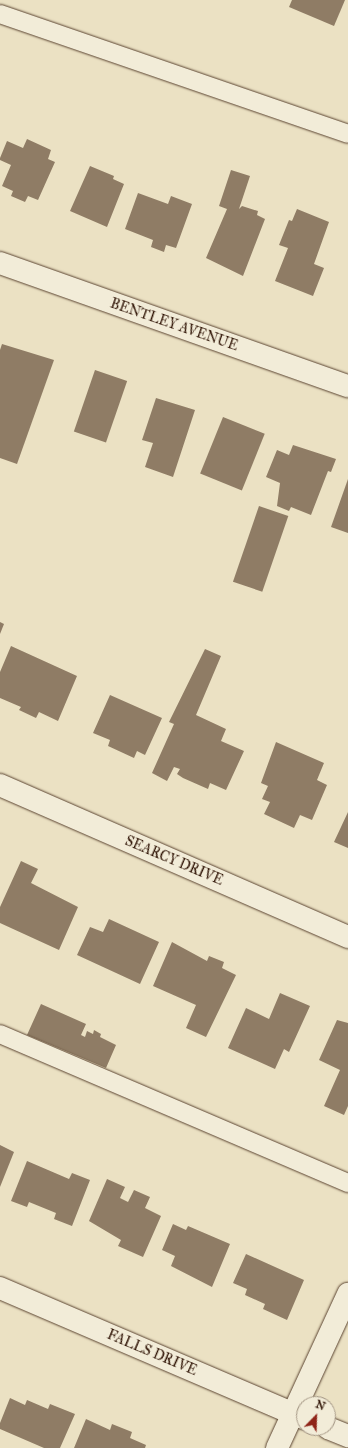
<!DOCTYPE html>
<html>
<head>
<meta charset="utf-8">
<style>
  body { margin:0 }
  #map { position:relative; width:348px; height:1448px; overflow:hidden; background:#ebe1c3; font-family:"IM FELL Great Primer",serif }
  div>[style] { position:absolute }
  .building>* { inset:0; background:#8f7c65; transform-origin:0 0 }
  .roads { filter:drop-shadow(0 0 1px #5b4431) drop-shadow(0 0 1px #5b4431) }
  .service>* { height:18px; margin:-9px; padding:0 9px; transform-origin:9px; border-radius:9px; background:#f2ecd8 }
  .minor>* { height:22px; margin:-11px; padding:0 11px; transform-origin:11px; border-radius:11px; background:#f2ecd8 }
  .tertiary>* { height:22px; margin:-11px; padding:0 11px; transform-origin:11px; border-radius:11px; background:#f2ecd8 }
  span { translate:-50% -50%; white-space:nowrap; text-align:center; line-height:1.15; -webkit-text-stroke:4px #f2ecd8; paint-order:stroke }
  .street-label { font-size:14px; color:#2b0f00 }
  .north { position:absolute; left:296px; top:1396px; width:40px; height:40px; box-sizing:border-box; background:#f2ecd8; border:1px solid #a29482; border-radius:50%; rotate:23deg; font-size:11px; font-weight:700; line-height:16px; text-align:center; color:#2b0f00 }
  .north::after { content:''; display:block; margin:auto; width:14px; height:18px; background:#8f2418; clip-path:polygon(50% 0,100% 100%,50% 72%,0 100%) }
</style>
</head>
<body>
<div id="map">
  <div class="building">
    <i style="clip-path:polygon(292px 0,345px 0,334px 26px,289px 7px)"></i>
    <i style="clip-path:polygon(27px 139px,51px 150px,48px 159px,55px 162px,38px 200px,28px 196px,25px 202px,11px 196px,13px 191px,2px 186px,11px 165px,0 160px,0 158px,7px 141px,23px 148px)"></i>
    <i style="clip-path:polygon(90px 166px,114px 176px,113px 179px,124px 184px,107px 227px,70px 211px)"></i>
    <i style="clip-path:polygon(231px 170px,250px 176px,239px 209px,242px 206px,258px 211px,257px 215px,265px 219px,243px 276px,206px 258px,227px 209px,219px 206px)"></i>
    <i style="clip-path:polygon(138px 193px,168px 204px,171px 196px,192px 204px,176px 248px,166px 245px,164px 252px,151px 247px,153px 240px,125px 229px)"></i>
    <i style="clip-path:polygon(297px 209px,329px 222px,314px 264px,324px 268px,313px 296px,275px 281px,288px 248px,279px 245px,289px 220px,292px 221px)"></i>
    <i style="clip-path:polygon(2px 344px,54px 360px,17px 464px,0 458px,0 350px)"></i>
    <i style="left:95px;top:370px;width:34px;height:65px;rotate:19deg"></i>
    <i style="clip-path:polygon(156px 398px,195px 410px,173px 477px,145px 467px,153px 443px,142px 440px)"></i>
    <i style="left:223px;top:417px;width:45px;height:61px;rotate:22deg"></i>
    <i style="clip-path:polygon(293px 445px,336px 459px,331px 472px,328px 471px,311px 515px,291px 507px,289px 511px,277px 506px,280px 483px,266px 477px,277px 450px,289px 455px)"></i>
    <i style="clip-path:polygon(348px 479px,348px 533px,331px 527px)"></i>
    <i style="left:259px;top:506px;width:31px;height:80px;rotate:19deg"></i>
    <i style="clip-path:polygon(0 622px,4px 624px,0 634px)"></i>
    <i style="clip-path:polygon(11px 646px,77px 676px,58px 721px,39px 712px,36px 718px,19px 710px,21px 707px,0 698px,0 672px)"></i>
    <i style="clip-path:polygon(205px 649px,221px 656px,196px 715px,226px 729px,221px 741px,244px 751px,226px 790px,210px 783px,208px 789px,183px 778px,177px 774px,180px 769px,174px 767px,167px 781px,152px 773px,174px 724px,169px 722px)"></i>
    <i style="clip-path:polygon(110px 695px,162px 718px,145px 755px,137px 751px,134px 758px,108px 746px,110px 740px,93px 733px)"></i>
    <i style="clip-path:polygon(276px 742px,324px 763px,317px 780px,327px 785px,312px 820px,300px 815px,294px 828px,264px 814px,270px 802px,262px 799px,268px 786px,261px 783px)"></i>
    <i style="clip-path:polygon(348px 812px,348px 848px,334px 842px)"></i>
    <i style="clip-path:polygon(21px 861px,38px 869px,31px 883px,78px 907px,59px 950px,0 923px,0 907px)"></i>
    <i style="clip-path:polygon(109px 919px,159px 942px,140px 984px,77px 955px,90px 927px,103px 932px)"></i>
    <i style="clip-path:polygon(172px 942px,207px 961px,209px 956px,224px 962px,222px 968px,236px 975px,206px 1037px,186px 1028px,196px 1005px,153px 986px)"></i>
    <i style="clip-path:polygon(280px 993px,310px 1006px,289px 1052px,284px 1049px,275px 1069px,228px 1048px,246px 1008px,269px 1019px)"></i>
    <i style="clip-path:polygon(41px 1004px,86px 1024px,81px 1035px,85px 1037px,87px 1031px,93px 1034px,94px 1030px,101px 1034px,100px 1037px,116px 1045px,106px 1068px,27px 1035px)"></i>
    <i style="clip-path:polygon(337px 1020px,348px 1023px,348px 1106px,344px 1115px,324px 1106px,340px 1070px,319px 1060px)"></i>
    <i style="clip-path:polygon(0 1145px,14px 1152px,0 1187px)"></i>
    <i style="clip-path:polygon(27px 1161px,69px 1179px,72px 1173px,90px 1180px,72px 1226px,54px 1219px,56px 1213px,29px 1202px,27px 1207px,11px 1201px)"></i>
    <i style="clip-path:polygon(107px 1179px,125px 1187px,120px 1198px,128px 1202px,134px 1190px,150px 1197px,145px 1208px,161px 1216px,143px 1257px,118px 1246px,121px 1240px,89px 1221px)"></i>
    <i style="clip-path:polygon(173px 1224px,186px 1230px,188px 1226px,230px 1244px,212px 1287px,171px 1266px,175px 1256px,162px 1250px)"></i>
    <i style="clip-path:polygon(246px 1254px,304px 1280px,287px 1320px,263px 1309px,265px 1304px,245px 1295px,247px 1289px,233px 1283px)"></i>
    <i style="clip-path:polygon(10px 1398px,25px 1405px,27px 1400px,48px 1409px,50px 1404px,75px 1414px,60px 1448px,44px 1448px,0 1429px,0 1423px)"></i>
    <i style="clip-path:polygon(86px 1419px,110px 1430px,112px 1424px,132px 1432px,130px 1438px,146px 1445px,145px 1448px,74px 1448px)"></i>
  </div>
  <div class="roads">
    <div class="service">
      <i style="left:0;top:14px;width:368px;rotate:19deg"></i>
      <i style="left:0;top:1034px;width:379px;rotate:23.2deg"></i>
    </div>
    <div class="minor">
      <i style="left:0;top:263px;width:369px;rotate:19.5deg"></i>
      <i style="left:0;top:785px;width:380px;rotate:23.6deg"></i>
      <i style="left:277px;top:1448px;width:170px;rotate:-65.2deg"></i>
    </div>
    <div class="tertiary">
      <i style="left:0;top:1288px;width:331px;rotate:23.2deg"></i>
      <i style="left:328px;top:1428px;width:22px;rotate:22deg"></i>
    </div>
  </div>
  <div class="street-label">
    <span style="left:174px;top:325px;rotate:19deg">BENTLEY AVENUE</span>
    <span style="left:174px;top:861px;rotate:23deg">SEARCY DRIVE</span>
    <span style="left:152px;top:1353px;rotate:23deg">FALLS DRIVE</span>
  </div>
  <div class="north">N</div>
</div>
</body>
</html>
